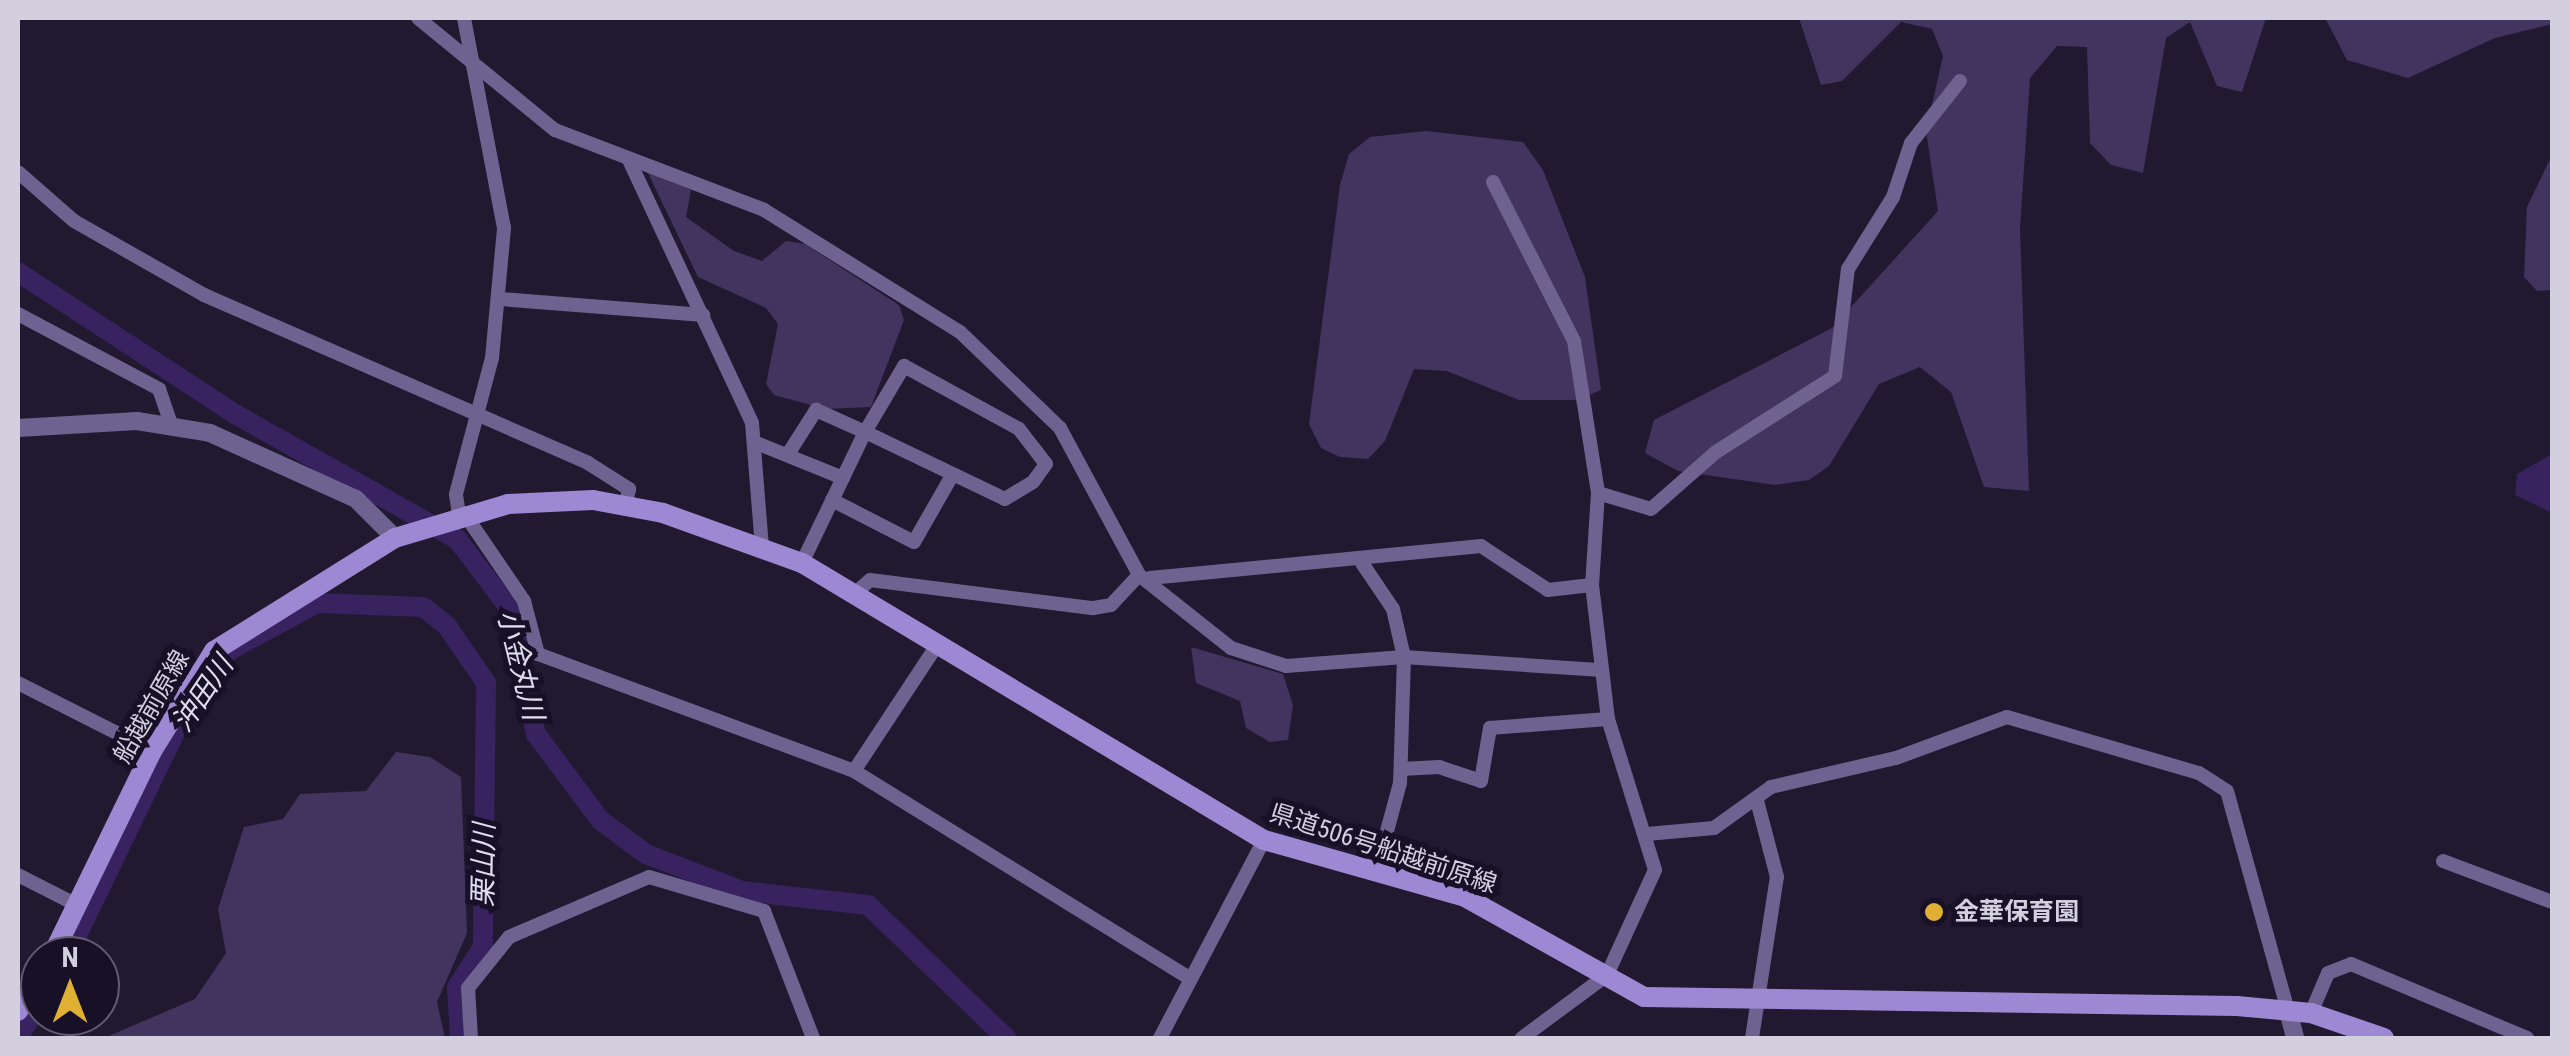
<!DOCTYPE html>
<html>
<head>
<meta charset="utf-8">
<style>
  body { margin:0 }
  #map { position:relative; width:2570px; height:1056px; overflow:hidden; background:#201930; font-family:"Roboto Condensed","Noto Sans JP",sans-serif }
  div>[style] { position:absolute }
  .green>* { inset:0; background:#41345f }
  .water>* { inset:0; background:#38225f }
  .river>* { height:20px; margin:-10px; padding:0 10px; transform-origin:10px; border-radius:10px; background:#38225f }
  .minor>* { height:14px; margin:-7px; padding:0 7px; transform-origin:7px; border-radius:7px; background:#6e6290 }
  .tertiary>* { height:18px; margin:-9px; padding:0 9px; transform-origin:9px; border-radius:9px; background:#6e6290 }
  .secondary>* { height:20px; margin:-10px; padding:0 10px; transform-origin:10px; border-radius:10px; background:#9d88d3 }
  .dots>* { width:28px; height:28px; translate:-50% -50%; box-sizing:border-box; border:5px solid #171026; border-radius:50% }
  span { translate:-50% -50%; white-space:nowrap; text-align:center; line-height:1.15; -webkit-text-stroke:10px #171026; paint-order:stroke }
  .street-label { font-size:25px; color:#d3cfdf }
  .poi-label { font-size:25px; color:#d3cfdf; font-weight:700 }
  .left { translate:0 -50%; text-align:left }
  .water-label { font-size:28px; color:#e1ddf0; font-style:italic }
  .frame { position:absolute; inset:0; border:20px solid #d3cfdf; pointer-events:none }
  .north { position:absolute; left:20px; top:936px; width:100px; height:100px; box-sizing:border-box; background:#171026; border:2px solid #625c70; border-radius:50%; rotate:0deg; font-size:28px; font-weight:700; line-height:40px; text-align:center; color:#d3cfdf }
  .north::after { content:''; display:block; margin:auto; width:35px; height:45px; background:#e0b034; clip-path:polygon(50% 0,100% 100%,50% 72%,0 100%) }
</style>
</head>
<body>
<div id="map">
  <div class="green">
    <i style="clip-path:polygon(1799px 18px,2266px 18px,2242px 92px,2217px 86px,2190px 22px,2166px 38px,2143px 173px,2111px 165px,2090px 143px,2087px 47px,2057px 46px,2030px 78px,2020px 229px,2029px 491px,1984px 487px,1951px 392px,1920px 367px,1879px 384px,1829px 466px,1809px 480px,1775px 485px,1678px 471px,1645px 453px,1654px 420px,1832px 328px,1938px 211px,1926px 131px,1943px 56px,1932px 29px,1901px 22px,1842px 81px,1821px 85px)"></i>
    <i style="clip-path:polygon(2325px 18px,2552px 18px,2552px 24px,2495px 38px,2408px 78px,2347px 60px)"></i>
    <i style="clip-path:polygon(1426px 131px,1523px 142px,1543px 170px,1585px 277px,1601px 390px,1577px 400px,1519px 400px,1447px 371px,1414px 369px,1385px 441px,1368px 459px,1340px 457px,1321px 448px,1309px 424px,1340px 185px,1349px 154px,1370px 137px)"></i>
    <i style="clip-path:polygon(2552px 155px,2552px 290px,2537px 291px,2524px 277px,2527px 207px)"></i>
    <i style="clip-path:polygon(646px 169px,691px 190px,686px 217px,734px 251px,762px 261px,786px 241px,805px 244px,899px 305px,904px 320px,871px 407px,825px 409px,774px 395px,766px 384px,778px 324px,766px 308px,698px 277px)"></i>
    <i style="clip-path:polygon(1191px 647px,1283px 674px,1293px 705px,1288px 740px,1270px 742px,1246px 728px,1240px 701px,1196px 683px)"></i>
    <i style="clip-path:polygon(396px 752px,430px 757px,461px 777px,467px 933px,437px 1002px,445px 1038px,104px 1038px,195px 999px,226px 953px,218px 909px,244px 827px,283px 819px,300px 794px,366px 791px)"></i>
  </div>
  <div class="water">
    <i style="clip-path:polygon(2552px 454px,2552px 510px,2548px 511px,2515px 495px,2517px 474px)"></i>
  </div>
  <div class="river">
    <i style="left:18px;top:272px;width:259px;rotate:33.2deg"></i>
    <i style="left:235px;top:414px;width:255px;rotate:29.4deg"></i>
    <i style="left:457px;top:539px;width:88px;rotate:52.9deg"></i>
    <i style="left:510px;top:609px;width:128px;rotate:78.3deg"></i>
    <i style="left:536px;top:734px;width:107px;rotate:53.3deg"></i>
    <i style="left:600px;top:820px;width:57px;rotate:36.5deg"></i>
    <i style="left:646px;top:854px;width:103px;rotate:21.1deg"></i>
    <i style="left:742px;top:891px;width:127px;rotate:6.3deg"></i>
    <i style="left:868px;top:905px;width:192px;rotate:43.9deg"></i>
    <i style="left:203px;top:681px;width:41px;rotate:-48.9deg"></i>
    <i style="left:230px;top:650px;width:99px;rotate:-28.4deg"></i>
    <i style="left:317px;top:603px;width:106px;rotate:2.2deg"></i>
    <i style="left:423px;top:607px;width:31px;rotate:38deg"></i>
    <i style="left:447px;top:626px;width:69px;rotate:55.6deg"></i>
    <i style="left:486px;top:683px;width:264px;rotate:90.7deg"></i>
    <i style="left:483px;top:947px;width:48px;rotate:123deg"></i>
    <i style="left:457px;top:987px;width:51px;rotate:86.6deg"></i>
    <i style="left:67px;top:956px;width:278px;rotate:-64.2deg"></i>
    <i style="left:18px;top:1037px;width:40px;rotate:-57.1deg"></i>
  </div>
  <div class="minor">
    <i style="left:418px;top:18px;width:177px;rotate:39.3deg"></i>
    <i style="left:555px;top:130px;width:224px;rotate:20.9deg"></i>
    <i style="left:764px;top:210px;width:231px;rotate:31.9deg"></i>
    <i style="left:960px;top:332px;width:139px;rotate:43.8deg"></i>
    <i style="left:1060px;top:428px;width:167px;rotate:61.7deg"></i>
    <i style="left:1139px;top:575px;width:117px;rotate:38.4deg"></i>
    <i style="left:1231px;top:648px;width:58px;rotate:18.1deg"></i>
    <i style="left:1286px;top:666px;width:118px;rotate:-4.4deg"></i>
    <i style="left:1404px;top:657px;width:198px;rotate:3.8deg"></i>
    <i style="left:629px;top:160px;width:290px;rotate:64.9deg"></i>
    <i style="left:752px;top:423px;width:124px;rotate:85.4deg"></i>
    <i style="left:18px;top:172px;width:74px;rotate:41.2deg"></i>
    <i style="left:74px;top:221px;width:150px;rotate:29.6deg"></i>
    <i style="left:204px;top:295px;width:419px;rotate:23.6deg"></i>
    <i style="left:588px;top:463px;width:49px;rotate:32.4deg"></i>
    <i style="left:629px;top:489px;width:14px;rotate:102deg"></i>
    <i style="left:1493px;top:182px;width:178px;rotate:63deg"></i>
    <i style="left:1574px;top:341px;width:154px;rotate:81deg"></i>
    <i style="left:1598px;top:493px;width:92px;rotate:93.7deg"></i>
    <i style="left:1592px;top:585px;width:135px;rotate:83.2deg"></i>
    <i style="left:1608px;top:719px;width:158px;rotate:72.7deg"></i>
    <i style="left:1655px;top:870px;width:115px;rotate:114.6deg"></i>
    <i style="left:1607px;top:975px;width:106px;rotate:143.5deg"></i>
    <i style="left:500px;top:299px;width:204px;rotate:4.5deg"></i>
    <i style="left:18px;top:314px;width:160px;rotate:28deg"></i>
    <i style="left:159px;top:389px;width:37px;rotate:71deg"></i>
    <i style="left:904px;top:366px;width:131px;rotate:28.7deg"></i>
    <i style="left:1019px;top:429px;width:44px;rotate:52.4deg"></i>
    <i style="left:1046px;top:464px;width:22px;rotate:126deg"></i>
    <i style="left:1033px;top:482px;width:33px;rotate:149deg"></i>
    <i style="left:1005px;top:499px;width:155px;rotate:-154.4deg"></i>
    <i style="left:865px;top:432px;width:77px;rotate:-59.4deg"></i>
    <i style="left:754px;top:442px;width:96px;rotate:22deg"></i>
    <i style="left:790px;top:451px;width:49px;rotate:-57.6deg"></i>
    <i style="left:816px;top:410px;width:54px;rotate:24.2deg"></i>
    <i style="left:865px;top:432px;width:145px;rotate:115.7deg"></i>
    <i style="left:1598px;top:493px;width:55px;rotate:16.8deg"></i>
    <i style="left:1651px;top:509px;width:86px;rotate:-41.2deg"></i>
    <i style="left:1716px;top:452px;width:141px;rotate:-32.6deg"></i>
    <i style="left:1835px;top:376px;width:108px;rotate:-83.1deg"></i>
    <i style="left:1848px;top:269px;width:85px;rotate:-58deg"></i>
    <i style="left:1893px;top:197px;width:57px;rotate:-71.6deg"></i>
    <i style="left:1911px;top:143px;width:79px;rotate:-51.7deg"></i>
    <i style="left:832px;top:500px;width:92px;rotate:27.1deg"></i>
    <i style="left:914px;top:542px;width:78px;rotate:-60.2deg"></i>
    <i style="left:464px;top:513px;width:107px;rotate:55.7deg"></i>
    <i style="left:524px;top:601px;width:55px;rotate:75.2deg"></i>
    <i style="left:538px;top:654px;width:337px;rotate:20.3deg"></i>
    <i style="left:854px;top:771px;width:394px;rotate:31.7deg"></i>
    <i style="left:459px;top:514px;width:20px;rotate:-99deg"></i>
    <i style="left:456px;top:494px;width:141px;rotate:-75.2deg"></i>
    <i style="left:492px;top:358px;width:131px;rotate:-84.7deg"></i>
    <i style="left:504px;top:228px;width:214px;rotate:-100.8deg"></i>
    <i style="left:1362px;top:563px;width:55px;rotate:56deg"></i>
    <i style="left:1393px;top:609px;width:49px;rotate:77.1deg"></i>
    <i style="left:1404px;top:657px;width:126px;rotate:91.8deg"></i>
    <i style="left:1400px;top:783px;width:92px;rotate:105.1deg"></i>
    <i style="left:1150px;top:578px;width:333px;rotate:-5.5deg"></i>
    <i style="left:1481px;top:546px;width:80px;rotate:33.3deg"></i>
    <i style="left:1548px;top:590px;width:44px;rotate:-6.5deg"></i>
    <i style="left:854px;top:594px;width:21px;rotate:-41deg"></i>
    <i style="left:870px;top:580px;width:225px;rotate:7.2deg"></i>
    <i style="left:1093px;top:608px;width:18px;rotate:-9deg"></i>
    <i style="left:1111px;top:605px;width:41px;rotate:-47deg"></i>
    <i style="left:18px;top:683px;width:150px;rotate:26.9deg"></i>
    <i style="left:1401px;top:769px;width:38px;rotate:-3deg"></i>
    <i style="left:1439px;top:767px;width:44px;rotate:18.4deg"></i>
    <i style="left:1481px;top:781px;width:54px;rotate:-80.4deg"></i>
    <i style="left:1490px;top:728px;width:118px;rotate:-4.4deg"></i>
    <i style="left:854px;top:771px;width:154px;rotate:-56.6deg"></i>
    <i style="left:1647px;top:834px;width:67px;rotate:-5.1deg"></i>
    <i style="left:1714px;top:828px;width:70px;rotate:-35.7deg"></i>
    <i style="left:1771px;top:787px;width:128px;rotate:-13.1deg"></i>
    <i style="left:1896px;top:758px;width:118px;rotate:-20.3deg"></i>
    <i style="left:2007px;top:717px;width:200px;rotate:16.3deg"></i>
    <i style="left:2199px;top:773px;width:33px;rotate:33deg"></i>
    <i style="left:2227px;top:791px;width:228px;rotate:74.5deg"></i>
    <i style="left:2443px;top:861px;width:116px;rotate:20.6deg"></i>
    <i style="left:18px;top:875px;width:66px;rotate:27deg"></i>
    <i style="left:2311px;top:1013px;width:43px;rotate:-67deg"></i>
    <i style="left:2328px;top:973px;width:25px;rotate:-21deg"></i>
    <i style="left:2351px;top:964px;width:191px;rotate:22.8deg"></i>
    <i style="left:471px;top:1038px;width:50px;rotate:-93.4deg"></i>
    <i style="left:468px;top:988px;width:65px;rotate:-51.2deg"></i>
    <i style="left:509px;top:937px;width:152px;rotate:-23.2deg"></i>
    <i style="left:649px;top:877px;width:120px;rotate:16.5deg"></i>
    <i style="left:764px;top:911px;width:136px;rotate:68.9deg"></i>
    <i style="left:1160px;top:1038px;width:224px;rotate:-62.3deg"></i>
    <i style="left:1752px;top:1038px;width:163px;rotate:-81.2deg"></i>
    <i style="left:1777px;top:877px;width:79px;rotate:-104.7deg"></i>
  </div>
  <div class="tertiary">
    <i style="left:18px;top:428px;width:119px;rotate:-3.4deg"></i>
    <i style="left:137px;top:421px;width:74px;rotate:9.3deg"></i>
    <i style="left:210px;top:433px;width:160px;rotate:24.3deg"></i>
    <i style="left:356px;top:499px;width:55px;rotate:45deg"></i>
    <i style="left:2288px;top:1011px;width:28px;rotate:75deg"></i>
  </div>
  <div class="secondary">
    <i style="left:52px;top:956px;width:228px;rotate:-64deg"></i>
    <i style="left:152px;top:751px;width:118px;rotate:-58.2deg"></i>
    <i style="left:214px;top:651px;width:213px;rotate:-32deg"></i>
    <i style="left:395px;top:538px;width:118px;rotate:-16.7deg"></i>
    <i style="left:508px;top:504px;width:85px;rotate:-2.7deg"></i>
    <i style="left:593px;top:500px;width:71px;rotate:10.5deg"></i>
    <i style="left:663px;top:513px;width:148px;rotate:19.8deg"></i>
    <i style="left:802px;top:563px;width:539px;rotate:30.95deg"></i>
    <i style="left:1264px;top:840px;width:209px;rotate:15.8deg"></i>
    <i style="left:1465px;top:897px;width:205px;rotate:29.2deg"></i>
    <i style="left:1644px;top:997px;width:593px;rotate:0.87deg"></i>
    <i style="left:2237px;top:1006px;width:74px;rotate:5.4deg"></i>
    <i style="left:2311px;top:1013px;width:77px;rotate:18.9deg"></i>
    <i style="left:18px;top:1011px;width:41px;rotate:-57.8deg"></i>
  </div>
  <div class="dots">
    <i style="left:1934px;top:912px;background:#e0b034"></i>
  </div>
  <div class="street-label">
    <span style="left:152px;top:707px;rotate:-60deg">船越前原線</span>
    <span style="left:1383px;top:849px;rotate:18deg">県道506号船越前原線</span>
  </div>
  <div class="poi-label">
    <span class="left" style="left:1954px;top:912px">金華保育園</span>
  </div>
  <div class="water-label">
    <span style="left:520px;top:665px;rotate:76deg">小金丸川</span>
    <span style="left:203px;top:694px;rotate:-56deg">沖田川</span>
    <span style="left:484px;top:865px;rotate:-89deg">栗山川</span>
  </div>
  <div class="frame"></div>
  <div class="north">N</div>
</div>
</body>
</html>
